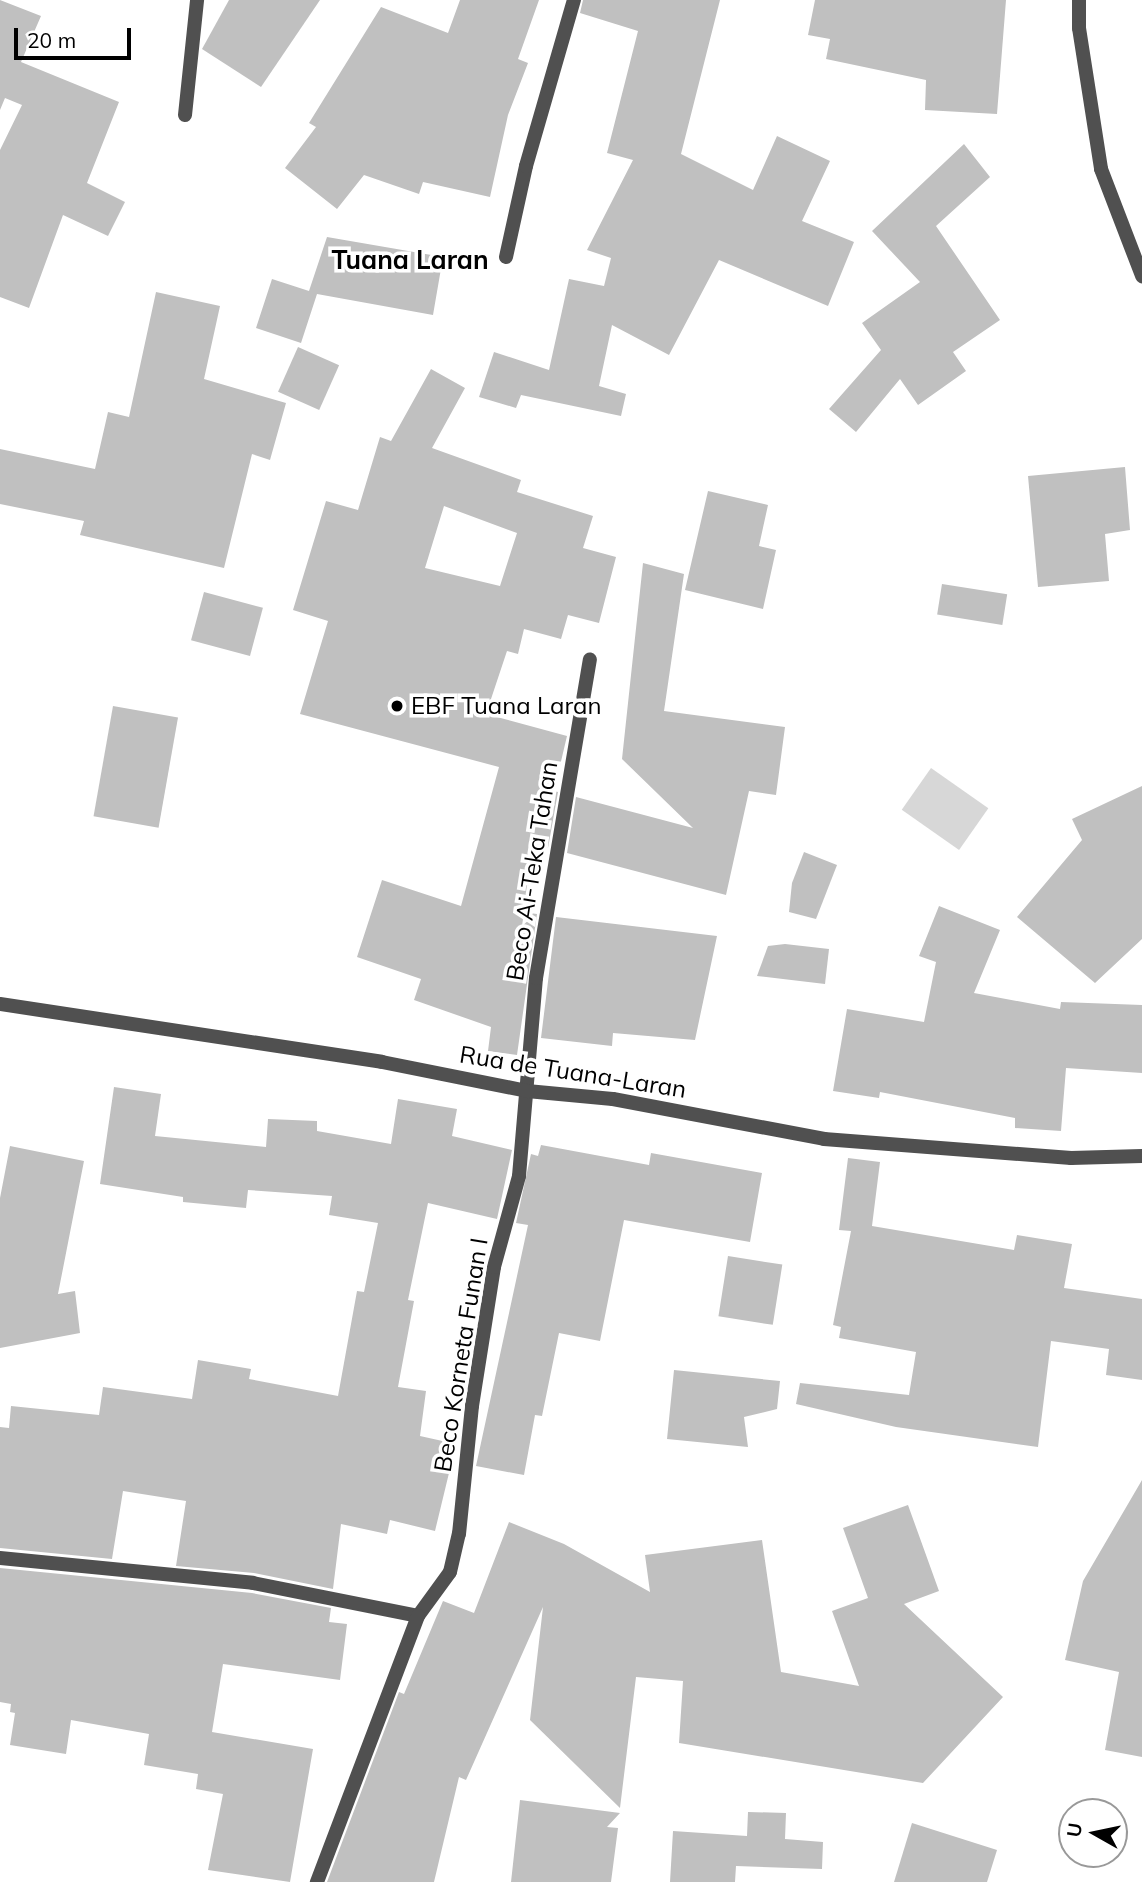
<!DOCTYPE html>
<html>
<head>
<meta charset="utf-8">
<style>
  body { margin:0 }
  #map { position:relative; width:1142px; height:1882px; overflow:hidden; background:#fff; font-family:Mulish,sans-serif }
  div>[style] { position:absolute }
  .green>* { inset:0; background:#d7d7d7; transform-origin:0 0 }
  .building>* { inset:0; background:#c0c0c0; transform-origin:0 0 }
  .service>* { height:14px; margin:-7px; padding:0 7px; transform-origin:7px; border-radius:7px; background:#505050 }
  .minor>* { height:14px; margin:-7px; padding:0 7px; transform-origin:7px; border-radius:7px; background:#505050 }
  .tertiary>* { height:14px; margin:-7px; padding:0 7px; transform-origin:7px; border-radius:7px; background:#505050 }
  .dots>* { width:19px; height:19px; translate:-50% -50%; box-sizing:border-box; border:4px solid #fff; border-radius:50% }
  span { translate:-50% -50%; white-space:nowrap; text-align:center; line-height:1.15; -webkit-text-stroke:7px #fff; paint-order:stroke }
  .poi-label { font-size:24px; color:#000 }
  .left { translate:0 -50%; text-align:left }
  .street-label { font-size:24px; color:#000 }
  .neighbourhood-label { font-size:26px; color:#000; font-weight:700 }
  .north { position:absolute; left:1058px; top:1798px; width:70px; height:70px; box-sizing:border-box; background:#fff; border:2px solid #999; border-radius:50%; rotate:279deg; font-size:19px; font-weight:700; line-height:28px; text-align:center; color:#000 }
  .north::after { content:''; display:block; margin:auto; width:24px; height:32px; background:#000; clip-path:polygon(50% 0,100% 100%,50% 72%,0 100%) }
  .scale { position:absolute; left:14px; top:28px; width:117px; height:32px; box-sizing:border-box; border:4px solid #000; border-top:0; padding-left:9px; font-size:21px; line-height:24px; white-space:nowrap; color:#000; -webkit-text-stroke:5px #fff; paint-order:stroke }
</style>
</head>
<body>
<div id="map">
  <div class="green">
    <i style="left:931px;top:768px;width:70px;height:51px;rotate:35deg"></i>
  </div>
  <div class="building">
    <i style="clip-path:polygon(0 0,41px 16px,21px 62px,119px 102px,87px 183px,125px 202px,108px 236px,63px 215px,29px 308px,0 297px,0 150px,22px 105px,5px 98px,0 110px)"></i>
    <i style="clip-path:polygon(229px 0,320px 0,261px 87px,202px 49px)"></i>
    <i style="clip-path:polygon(460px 0,539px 0,518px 59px,528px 63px,508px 115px,490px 197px,423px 182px,419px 194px,364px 175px,337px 209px,285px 168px,316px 127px,309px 123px,381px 7px,448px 33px)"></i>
    <i style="clip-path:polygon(583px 0,720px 0,681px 154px,753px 190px,777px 136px,830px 161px,802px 221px,854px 242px,828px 306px,719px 260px,669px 355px,612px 325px,599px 386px,626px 394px,621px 416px,521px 395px,516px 408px,479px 397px,494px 352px,549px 370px,569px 279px,604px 286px,611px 258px,587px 250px,633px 160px,607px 153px,638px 31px,580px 13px)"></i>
    <i style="clip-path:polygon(815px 0,1006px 0,997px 114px,925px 110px,926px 80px,826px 59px,830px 39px,808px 35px)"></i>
    <i style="clip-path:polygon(964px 144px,990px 177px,936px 226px,1000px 320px,953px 352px,966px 371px,918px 405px,900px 379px,856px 432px,829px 409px,881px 350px,862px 323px,920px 282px,872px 231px)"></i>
    <i style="clip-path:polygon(327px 237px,443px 257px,433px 315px,317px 294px,301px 343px,256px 328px,272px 279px,309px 291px)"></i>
    <i style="clip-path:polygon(156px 292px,220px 306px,204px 379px,286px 403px,270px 460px,252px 454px,224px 568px,80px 535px,84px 521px,0 504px,0 449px,95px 469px,108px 412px,129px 417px)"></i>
    <i style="left:298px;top:347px;width:45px;height:49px;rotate:24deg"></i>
    <i style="clip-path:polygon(evenodd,431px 369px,465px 388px,432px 448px,521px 480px,517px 492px,593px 516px,583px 548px,616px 557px,599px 623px,568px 615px,561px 639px,524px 629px,518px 654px,507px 651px,486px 714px,567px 736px,554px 791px,558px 792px,548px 848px,539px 846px,522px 912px,537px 914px,517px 1055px,488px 1051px,491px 1027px,414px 1000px,421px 979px,357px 957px,382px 880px,461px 906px,499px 767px,300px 714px,328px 621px,293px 610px,326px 501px,358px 510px,380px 437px,391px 441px,431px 369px,444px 506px,517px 533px,500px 586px,425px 568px,444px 506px)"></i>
    <i style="clip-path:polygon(1125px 467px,1130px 530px,1105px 534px,1109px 581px,1038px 587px,1028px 476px)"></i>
    <i style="clip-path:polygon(708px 491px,768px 505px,759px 546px,776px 550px,763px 609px,685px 590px)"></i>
    <i style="clip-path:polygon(643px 563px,684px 574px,664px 711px,785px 727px,776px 795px,749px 791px,726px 895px,567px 853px,576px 797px,693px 828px,622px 759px)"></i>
    <i style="left:942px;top:584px;width:66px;height:31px;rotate:9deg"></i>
    <i style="left:204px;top:592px;width:61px;height:50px;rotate:15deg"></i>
    <i style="left:113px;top:706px;width:66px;height:112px;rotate:10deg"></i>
    <i style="clip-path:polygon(1142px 786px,1142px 939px,1095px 983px,1017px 917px,1082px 840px,1072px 819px)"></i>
    <i style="clip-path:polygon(804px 852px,837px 865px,816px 919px,789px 912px,792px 883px)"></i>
    <i style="clip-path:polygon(939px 906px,1000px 930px,974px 993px,1060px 1009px,1061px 1002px,1142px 1005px,1142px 1073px,1066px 1068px,1061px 1131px,1015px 1128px,1015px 1118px,880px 1092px,879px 1098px,833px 1091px,847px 1009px,924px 1022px,936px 962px,919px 956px)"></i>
    <i style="clip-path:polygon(556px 917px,717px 936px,695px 1040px,613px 1033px,612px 1046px,541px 1038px)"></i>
    <i style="clip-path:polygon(785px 944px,829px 949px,825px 984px,757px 976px,768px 946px)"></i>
    <i style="clip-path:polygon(114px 1087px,161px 1094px,155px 1136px,266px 1147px,268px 1119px,317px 1121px,317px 1131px,391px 1144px,398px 1099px,457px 1109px,452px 1136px,512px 1150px,497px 1219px,428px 1203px,408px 1300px,414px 1301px,398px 1387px,426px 1391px,420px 1436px,456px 1444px,435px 1531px,390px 1520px,387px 1534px,341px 1524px,333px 1589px,254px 1573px,176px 1566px,186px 1501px,123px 1491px,112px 1559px,0 1548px,0 1427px,9px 1428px,11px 1406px,99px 1415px,103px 1387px,192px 1399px,198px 1360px,251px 1369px,249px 1379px,338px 1396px,357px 1291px,364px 1292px,378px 1223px,329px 1215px,332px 1196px,248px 1190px,246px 1208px,183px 1202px,183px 1197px,100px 1184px)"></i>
    <i style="clip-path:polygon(541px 1145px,649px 1165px,651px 1153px,762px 1173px,750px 1242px,624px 1220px,600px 1341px,559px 1333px,542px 1416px,535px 1415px,524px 1475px,476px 1466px,528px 1225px,516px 1223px,531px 1154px,538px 1156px)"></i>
    <i style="clip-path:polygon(10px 1146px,84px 1161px,58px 1294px,75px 1291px,80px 1333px,0 1348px,0 1198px)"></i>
    <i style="clip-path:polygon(848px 1158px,880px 1162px,872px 1226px,1014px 1250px,1017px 1235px,1072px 1244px,1064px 1288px,1142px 1299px,1142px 1380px,1106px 1375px,1109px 1349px,1051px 1341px,1038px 1447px,896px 1427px,796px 1404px,800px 1383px,909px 1395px,916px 1352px,839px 1338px,841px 1327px,833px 1325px,851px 1231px,839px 1230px)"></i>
    <i style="left:728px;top:1256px;width:55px;height:61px;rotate:9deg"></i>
    <i style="clip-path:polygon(674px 1370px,780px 1381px,777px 1409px,744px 1417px,748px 1447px,667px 1439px)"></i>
    <i style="clip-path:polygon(1142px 1480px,1142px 1757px,1105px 1750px,1119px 1672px,1065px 1660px,1083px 1581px)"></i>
    <i style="clip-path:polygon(908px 1505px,939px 1591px,904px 1604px,1003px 1697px,923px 1783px,679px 1743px,683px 1681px,636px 1677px,620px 1808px,530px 1720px,543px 1607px,466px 1780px,459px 1777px,434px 1882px,327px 1882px,399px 1692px,404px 1694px,443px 1601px,474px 1613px,509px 1522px,564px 1544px,650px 1592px,645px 1555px,762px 1540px,781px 1672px,859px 1686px,832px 1611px,868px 1598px,843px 1528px)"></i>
    <i style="clip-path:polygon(0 1568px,252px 1593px,331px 1608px,329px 1622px,347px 1624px,340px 1680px,223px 1664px,212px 1732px,313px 1749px,290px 1882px,208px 1870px,223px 1794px,196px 1789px,198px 1774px,144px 1765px,149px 1734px,71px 1720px,66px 1754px,10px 1745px,15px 1713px,10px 1712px,11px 1704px,0 1702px)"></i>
    <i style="clip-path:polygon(520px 1800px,620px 1813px,607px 1827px,618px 1828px,611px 1882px,511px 1882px)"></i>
    <i style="clip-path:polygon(748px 1812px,786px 1813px,785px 1839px,823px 1842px,822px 1869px,736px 1866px,735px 1882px,670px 1882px,673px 1831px,747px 1836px)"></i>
    <i style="clip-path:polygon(912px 1823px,997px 1850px,987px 1882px,894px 1882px)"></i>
  </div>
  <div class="service">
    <i style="left:185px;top:115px;width:116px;rotate:-84deg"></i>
    <i style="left:418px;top:1616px;width:54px;rotate:-54deg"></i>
    <i style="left:450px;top:1572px;width:39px;rotate:-77deg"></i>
    <i style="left:459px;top:1534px;width:129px;rotate:-84.2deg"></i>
    <i style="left:472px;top:1406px;width:141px;rotate:-81deg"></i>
    <i style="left:494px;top:1267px;width:94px;rotate:-74.6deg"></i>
    <i style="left:519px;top:1176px;width:199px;rotate:-85.1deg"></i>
    <i style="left:536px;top:978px;width:323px;rotate:-80.4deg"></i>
  </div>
  <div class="minor">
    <i style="left:1079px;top:0;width:28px;rotate:90deg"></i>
    <i style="left:1079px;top:28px;width:143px;rotate:81.1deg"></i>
    <i style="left:1101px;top:169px;width:115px;rotate:69deg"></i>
    <i style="left:506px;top:257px;width:93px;rotate:-77.6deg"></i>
    <i style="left:526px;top:166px;width:173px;rotate:-73.9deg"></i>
    <i style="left:527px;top:1091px;width:86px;rotate:5.3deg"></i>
    <i style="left:613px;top:1099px;width:215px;rotate:10.7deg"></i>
    <i style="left:824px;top:1139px;width:248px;rotate:4.4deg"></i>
    <i style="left:1071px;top:1158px;width:71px;rotate:-1.6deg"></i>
    <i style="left:0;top:1558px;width:254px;rotate:5.6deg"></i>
    <i style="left:253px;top:1583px;width:168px;rotate:11.3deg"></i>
    <i style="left:418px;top:1616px;width:285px;rotate:110.8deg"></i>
  </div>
  <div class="tertiary">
    <i style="left:0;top:1004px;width:386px;rotate:8.6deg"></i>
    <i style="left:382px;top:1062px;width:148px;rotate:11.3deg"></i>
  </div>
  <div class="dots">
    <i style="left:397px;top:706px;background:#000"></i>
  </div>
  <div class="poi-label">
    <span class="left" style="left:411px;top:706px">EBF Tuana Laran</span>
  </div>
  <div class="street-label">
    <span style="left:532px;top:871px;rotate:-81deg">Beco Ai-Teka Tahan</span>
    <span style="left:573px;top:1072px;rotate:9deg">Rua de Tuana-Laran</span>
    <span style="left:461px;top:1355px;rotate:-81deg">Beco Korneta Funan I</span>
  </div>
  <div class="neighbourhood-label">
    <span style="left:410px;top:260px">Tuana Laran</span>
  </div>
  <div class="north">U</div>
  <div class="scale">20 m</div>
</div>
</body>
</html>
